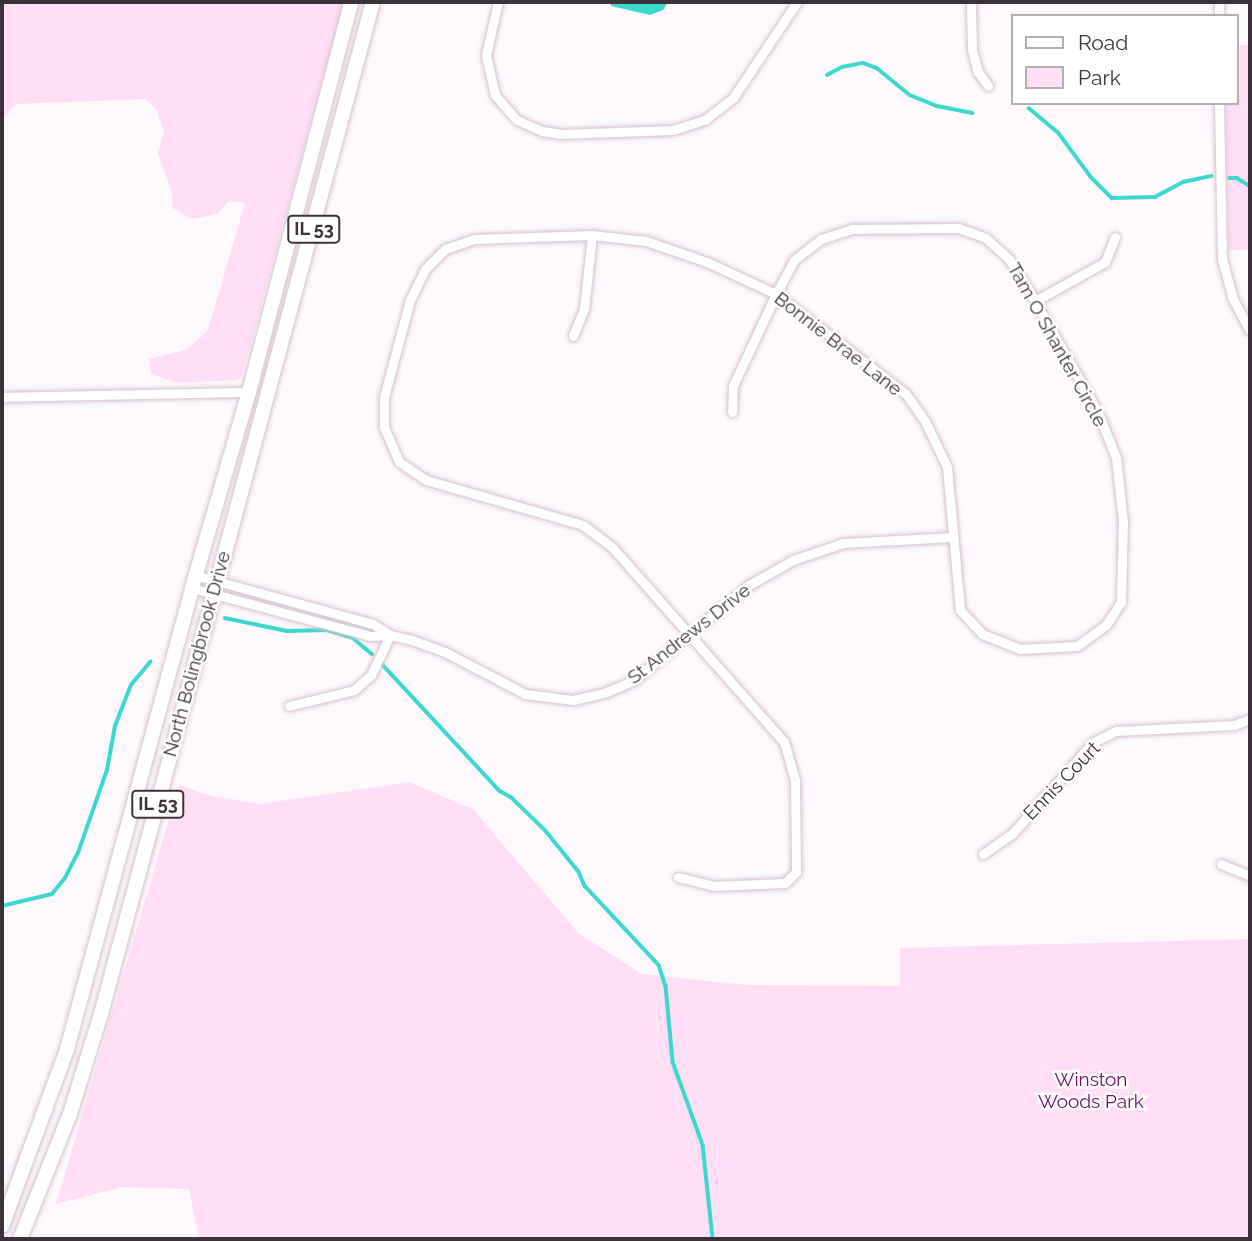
<!DOCTYPE html>
<html>
<head>
<meta charset="utf-8">
<style>
  body { margin:0 }
  #map { position:relative; width:1252px; height:1241px; overflow:hidden; background:#fdf9fc; font-family:Raleway,sans-serif }
  div>[style] { position:absolute }
  .green>* { inset:0; background:#ffdef6 }
  .water>* { inset:0; background:#3ed7d0 }
  .stream>* { height:3.5px; margin:-1.75px; padding:0 1.75px; transform-origin:1.75px; border-radius:1.75px; background:#3ed7d0 }
  .roads { filter:drop-shadow(0 0 2px #d5c0cf) drop-shadow(0 0 2px #d5c0cf) }
  .street>* { height:9px; margin:-4.5px; padding:0 4.5px; transform-origin:4.5px; border-radius:4.5px; background:#fff }
  .primary>* { height:14px; margin:-7px; padding:0 7px; transform-origin:7px; border-radius:7px; background:#fff }
  span { translate:-50% -50%; white-space:nowrap; text-align:center; line-height:1.15; -webkit-text-stroke:5px #fff; paint-order:stroke }
  .shield-label span { padding:2px 5px; background:#fff; border:2px solid; border-radius:5px; -webkit-text-stroke-width:0 }
  .shield-label { font-size:18px; color:#3c333a; font-weight:700 }
  .street-label { font-size:19px; color:#3c333a }
  .park-label { font-size:19px; color:#6e0f62 }
  .frame { position:absolute; inset:0; border:4px solid #3c333a; pointer-events:none }
  .legend { position:absolute; left:1011px; top:14px; width:228px; height:91px; box-sizing:border-box; background:#fff; border:2px solid #b1adb0; margin:0; padding:9px 12px; list-style:none; font-size:21px; color:#3c333a }
  .legend li { display:flex; align-items:center; gap:14px; height:35px }
  .legend b { width:35px; border:2px solid #b1adb0 }
</style>
</head>
<body>
<div id="map">
  <div class="green">
    <i style="clip-path:polygon(2px 2px,345px 2px,327px 79px,322px 80px,242px 376px,238px 380px,179px 383px,151px 374px,149px 359px,188px 349px,208px 330px,245px 203px,229px 201px,217px 214px,191px 219px,173px 208px,171px 189px,158px 154px,164px 131px,156px 109px,145px 99px,16px 104px,2px 120px)"></i>
    <i style="clip-path:polygon(1236px 45px,1250px 45px,1250px 250px,1229px 250px,1226px 103px,1236px 103px)"></i>
    <i style="clip-path:polygon(409px 782px,473px 809px,578px 933px,642px 974px,746px 985px,900px 986px,900px 948px,1250px 939px,1250px 1239px,199px 1239px,189px 1189px,123px 1187px,56px 1204px,179px 785px,211px 796px,260px 804px)"></i>
  </div>
  <div class="water">
    <i style="clip-path:polygon(611px 2px,668px 2px,663px 10px,650px 15px,611px 6px)"></i>
  </div>
  <div class="stream">
    <i style="left:827px;top:75px;width:17px;rotate:-28deg"></i>
    <i style="left:842px;top:67px;width:21px;rotate:-11deg"></i>
    <i style="left:863px;top:63px;width:15px;rotate:20deg"></i>
    <i style="left:877px;top:68px;width:43px;rotate:39.3deg"></i>
    <i style="left:910px;top:95px;width:29px;rotate:22deg"></i>
    <i style="left:937px;top:106px;width:36px;rotate:11deg"></i>
    <i style="left:1029px;top:108px;width:38px;rotate:40deg"></i>
    <i style="left:1058px;top:132px;width:56px;rotate:53.7deg"></i>
    <i style="left:1091px;top:177px;width:30px;rotate:45deg"></i>
    <i style="left:1112px;top:198px;width:43px;rotate:-1.3deg"></i>
    <i style="left:1155px;top:197px;width:32px;rotate:-28deg"></i>
    <i style="left:1183px;top:182px;width:29px;rotate:-12deg"></i>
    <i style="left:1229px;top:178px;width:8px"></i>
    <i style="left:1237px;top:178px;width:15px;rotate:32deg"></i>
    <i style="left:225px;top:618px;width:63px;rotate:11.8deg"></i>
    <i style="left:287px;top:631px;width:40px;rotate:-1.4deg"></i>
    <i style="left:327px;top:630px;width:27px;rotate:17deg"></i>
    <i style="left:353px;top:638px;width:25px;rotate:40deg"></i>
    <i style="left:382px;top:664px;width:173px;rotate:47.1deg"></i>
    <i style="left:500px;top:791px;width:13px;rotate:29deg"></i>
    <i style="left:511px;top:797px;width:49px;rotate:44.2deg"></i>
    <i style="left:546px;top:831px;width:53px;rotate:51.2deg"></i>
    <i style="left:579px;top:872px;width:15px;rotate:67deg"></i>
    <i style="left:585px;top:886px;width:108px;rotate:46.9deg"></i>
    <i style="left:659px;top:965px;width:22px;rotate:72deg"></i>
    <i style="left:666px;top:986px;width:76px;rotate:84.7deg"></i>
    <i style="left:673px;top:1062px;width:88px;rotate:70.1deg"></i>
    <i style="left:703px;top:1145px;width:95px;rotate:83.9deg"></i>
    <i style="left:2px;top:906px;width:51px;rotate:-13.5deg"></i>
    <i style="left:52px;top:894px;width:21px;rotate:-51deg"></i>
    <i style="left:65px;top:878px;width:31px;rotate:-63deg"></i>
    <i style="left:79px;top:850px;width:85px;rotate:-70.7deg"></i>
    <i style="left:107px;top:770px;width:45px;rotate:-79.7deg"></i>
    <i style="left:115px;top:726px;width:44px;rotate:-68.7deg"></i>
    <i style="left:131px;top:685px;width:30px;rotate:-50deg"></i>
  </div>
  <div class="roads">
    <div class="street">
      <i style="left:498px;top:2px;width:54px;rotate:102.8deg"></i>
      <i style="left:486px;top:55px;width:41px;rotate:77.3deg"></i>
      <i style="left:495px;top:95px;width:33px;rotate:49deg"></i>
      <i style="left:517px;top:120px;width:27px;rotate:24deg"></i>
      <i style="left:542px;top:131px;width:18px;rotate:9deg"></i>
      <i style="left:560px;top:134px;width:113px;rotate:-2deg"></i>
      <i style="left:673px;top:130px;width:35px;rotate:-18deg"></i>
      <i style="left:706px;top:119px;width:34px;rotate:-38deg"></i>
      <i style="left:733px;top:98px;width:115px;rotate:-56.3deg"></i>
      <i style="left:971px;top:2px;width:48px;rotate:88.8deg"></i>
      <i style="left:972px;top:50px;width:23px;rotate:75deg"></i>
      <i style="left:978px;top:72px;width:17px;rotate:54deg"></i>
      <i style="left:1219px;top:2px;width:14px;rotate:90deg"></i>
      <i style="left:1219px;top:103px;width:156px;rotate:88.9deg"></i>
      <i style="left:1222px;top:259px;width:41px;rotate:74.6deg"></i>
      <i style="left:1233px;top:299px;width:36px;rotate:62deg"></i>
      <i style="left:1035px;top:301px;width:80px;rotate:-29.1deg"></i>
      <i style="left:1105px;top:262px;width:27px;rotate:-68deg"></i>
      <i style="left:573px;top:336px;width:29px;rotate:-68deg"></i>
      <i style="left:584px;top:309px;width:74px;rotate:-83.8deg"></i>
      <i style="left:2px;top:397px;width:247px;rotate:-1.2deg"></i>
      <i style="left:195px;top:575px;width:185px;rotate:15.4deg"></i>
      <i style="left:373px;top:624px;width:20px;rotate:33deg"></i>
      <i style="left:192px;top:588px;width:184px;rotate:15.1deg"></i>
      <i style="left:370px;top:636px;width:20px;rotate:-3deg"></i>
      <i style="left:390px;top:635px;width:23px;rotate:13deg"></i>
      <i style="left:412px;top:640px;width:35px;rotate:20deg"></i>
      <i style="left:445px;top:652px;width:90px;rotate:27.7deg"></i>
      <i style="left:525px;top:694px;width:48px;rotate:7.1deg"></i>
      <i style="left:573px;top:700px;width:32px;rotate:-13deg"></i>
      <i style="left:604px;top:693px;width:33px;rotate:-23deg"></i>
      <i style="left:634px;top:680px;width:149px;rotate:-39.6deg"></i>
      <i style="left:749px;top:585px;width:51px;rotate:-29.6deg"></i>
      <i style="left:793px;top:560px;width:53px;rotate:-18.8deg"></i>
      <i style="left:843px;top:543px;width:110px;rotate:-3.1deg"></i>
      <i style="left:289px;top:706px;width:67px;rotate:-13.8deg"></i>
      <i style="left:354px;top:690px;width:23px;rotate:-41deg"></i>
      <i style="left:371px;top:675px;width:44px;rotate:-64.6deg"></i>
      <i style="left:983px;top:854px;width:35px;rotate:-35deg"></i>
      <i style="left:1012px;top:834px;width:121px;rotate:-48.7deg"></i>
      <i style="left:1092px;top:743px;width:27px;rotate:-27deg"></i>
      <i style="left:1116px;top:731px;width:118px;rotate:-2.9deg"></i>
      <i style="left:1234px;top:725px;width:17px;rotate:-21deg"></i>
      <i style="left:1221px;top:864px;width:31px;rotate:22deg"></i>
      <i style="left:678px;top:877px;width:36px;rotate:14deg"></i>
      <i style="left:713px;top:886px;width:72px;rotate:-2.4deg"></i>
      <i style="left:785px;top:883px;width:16px;rotate:-45deg"></i>
      <i style="left:796px;top:872px;width:92px;rotate:-90.6deg"></i>
      <i style="left:795px;top:780px;width:40px;rotate:-106deg"></i>
      <i style="left:784px;top:742px;width:260px;rotate:-131.4deg"></i>
      <i style="left:612px;top:547px;width:36px;rotate:-143deg"></i>
      <i style="left:583px;top:525px;width:163px;rotate:-164deg"></i>
      <i style="left:426px;top:480px;width:32px;rotate:-146deg"></i>
      <i style="left:399px;top:462px;width:38px;rotate:-113deg"></i>
      <i style="left:384px;top:427px;width:30px;rotate:-90deg"></i>
      <i style="left:384px;top:397px;width:100px;rotate:-75deg"></i>
      <i style="left:410px;top:300px;width:34px;rotate:-64deg"></i>
      <i style="left:425px;top:269px;width:28px;rotate:-45deg"></i>
      <i style="left:445px;top:249px;width:31px;rotate:-19deg"></i>
      <i style="left:474px;top:239px;width:118px;rotate:-1.9deg"></i>
      <i style="left:592px;top:235px;width:54px;rotate:6.3deg"></i>
      <i style="left:646px;top:241px;width:65px;rotate:19deg"></i>
      <i style="left:707px;top:262px;width:76px;rotate:24.9deg"></i>
      <i style="left:776px;top:294px;width:164px;rotate:37.6deg"></i>
      <i style="left:906px;top:394px;width:33px;rotate:55deg"></i>
      <i style="left:925px;top:421px;width:51px;rotate:64.4deg"></i>
      <i style="left:947px;top:467px;width:144px;rotate:84.8deg"></i>
      <i style="left:960px;top:610px;width:33px;rotate:47deg"></i>
      <i style="left:982px;top:634px;width:41px;rotate:21.5deg"></i>
      <i style="left:1020px;top:649px;width:57px;rotate:-3deg"></i>
      <i style="left:1077px;top:646px;width:36px;rotate:-36deg"></i>
      <i style="left:1106px;top:625px;width:27px;rotate:-57deg"></i>
      <i style="left:1121px;top:602px;width:80px;rotate:-88.6deg"></i>
      <i style="left:1123px;top:522px;width:64px;rotate:-96.2deg"></i>
      <i style="left:1116px;top:458px;width:49px;rotate:-111.4deg"></i>
      <i style="left:1098px;top:412px;width:128px;rotate:-119.6deg"></i>
      <i style="left:1035px;top:301px;width:49px;rotate:-121.8deg"></i>
      <i style="left:1009px;top:259px;width:31px;rotate:-138deg"></i>
      <i style="left:986px;top:238px;width:30px;rotate:-160deg"></i>
      <i style="left:958px;top:228px;width:106px;rotate:179.5deg"></i>
      <i style="left:852px;top:229px;width:33px;rotate:162deg"></i>
      <i style="left:821px;top:239px;width:34px;rotate:142deg"></i>
      <i style="left:794px;top:260px;width:38px;rotate:118deg"></i>
      <i style="left:776px;top:294px;width:102px;rotate:115.1deg"></i>
      <i style="left:733px;top:386px;width:26px;rotate:92deg"></i>
    </div>
    <div class="primary">
      <i style="left:2px;top:1226px;width:189px;rotate:-69.8deg"></i>
      <i style="left:67px;top:1049px;width:478px;rotate:-74.8deg"></i>
      <i style="left:192px;top:588px;width:204px;rotate:-73.8deg"></i>
      <i style="left:249px;top:392px;width:403px;rotate:-75.3deg"></i>
      <i style="left:20px;top:1239px;width:135px;rotate:-68.2deg"></i>
      <i style="left:70px;top:1114px;width:105px;rotate:-72.8deg"></i>
      <i style="left:101px;top:1014px;width:1048px;rotate:-74.96deg"></i>
    </div>
  </div>
  <div class="shield-label">
    <span style="left:314px;top:229px">IL 53</span>
    <span style="left:158px;top:804px">IL 53</span>
  </div>
  <div class="street-label">
    <span style="left:838px;top:344px;rotate:38deg">Bonnie Brae Lane</span>
    <span style="left:1057px;top:345px;rotate:61deg">Tam O Shanter Circle</span>
    <span style="left:689px;top:634px;rotate:-38deg">St Andrews Drive</span>
    <span style="left:197px;top:654px;rotate:-75deg">North Bolingbrook Drive</span>
    <span style="left:1062px;top:781px;rotate:-46deg">Ennis Court</span>
  </div>
  <div class="park-label">
    <span style="left:1091px;top:1091px">Winston<br>Woods Park</span>
  </div>
  <div class="frame"></div>
  <ul class="legend">
  <li><b style="height:9px;background:#fff"></b>Road</li>
  <li><b style="height:19px;background:#ffdef6"></b>Park</li>
  </ul>
</div>
</body>
</html>
